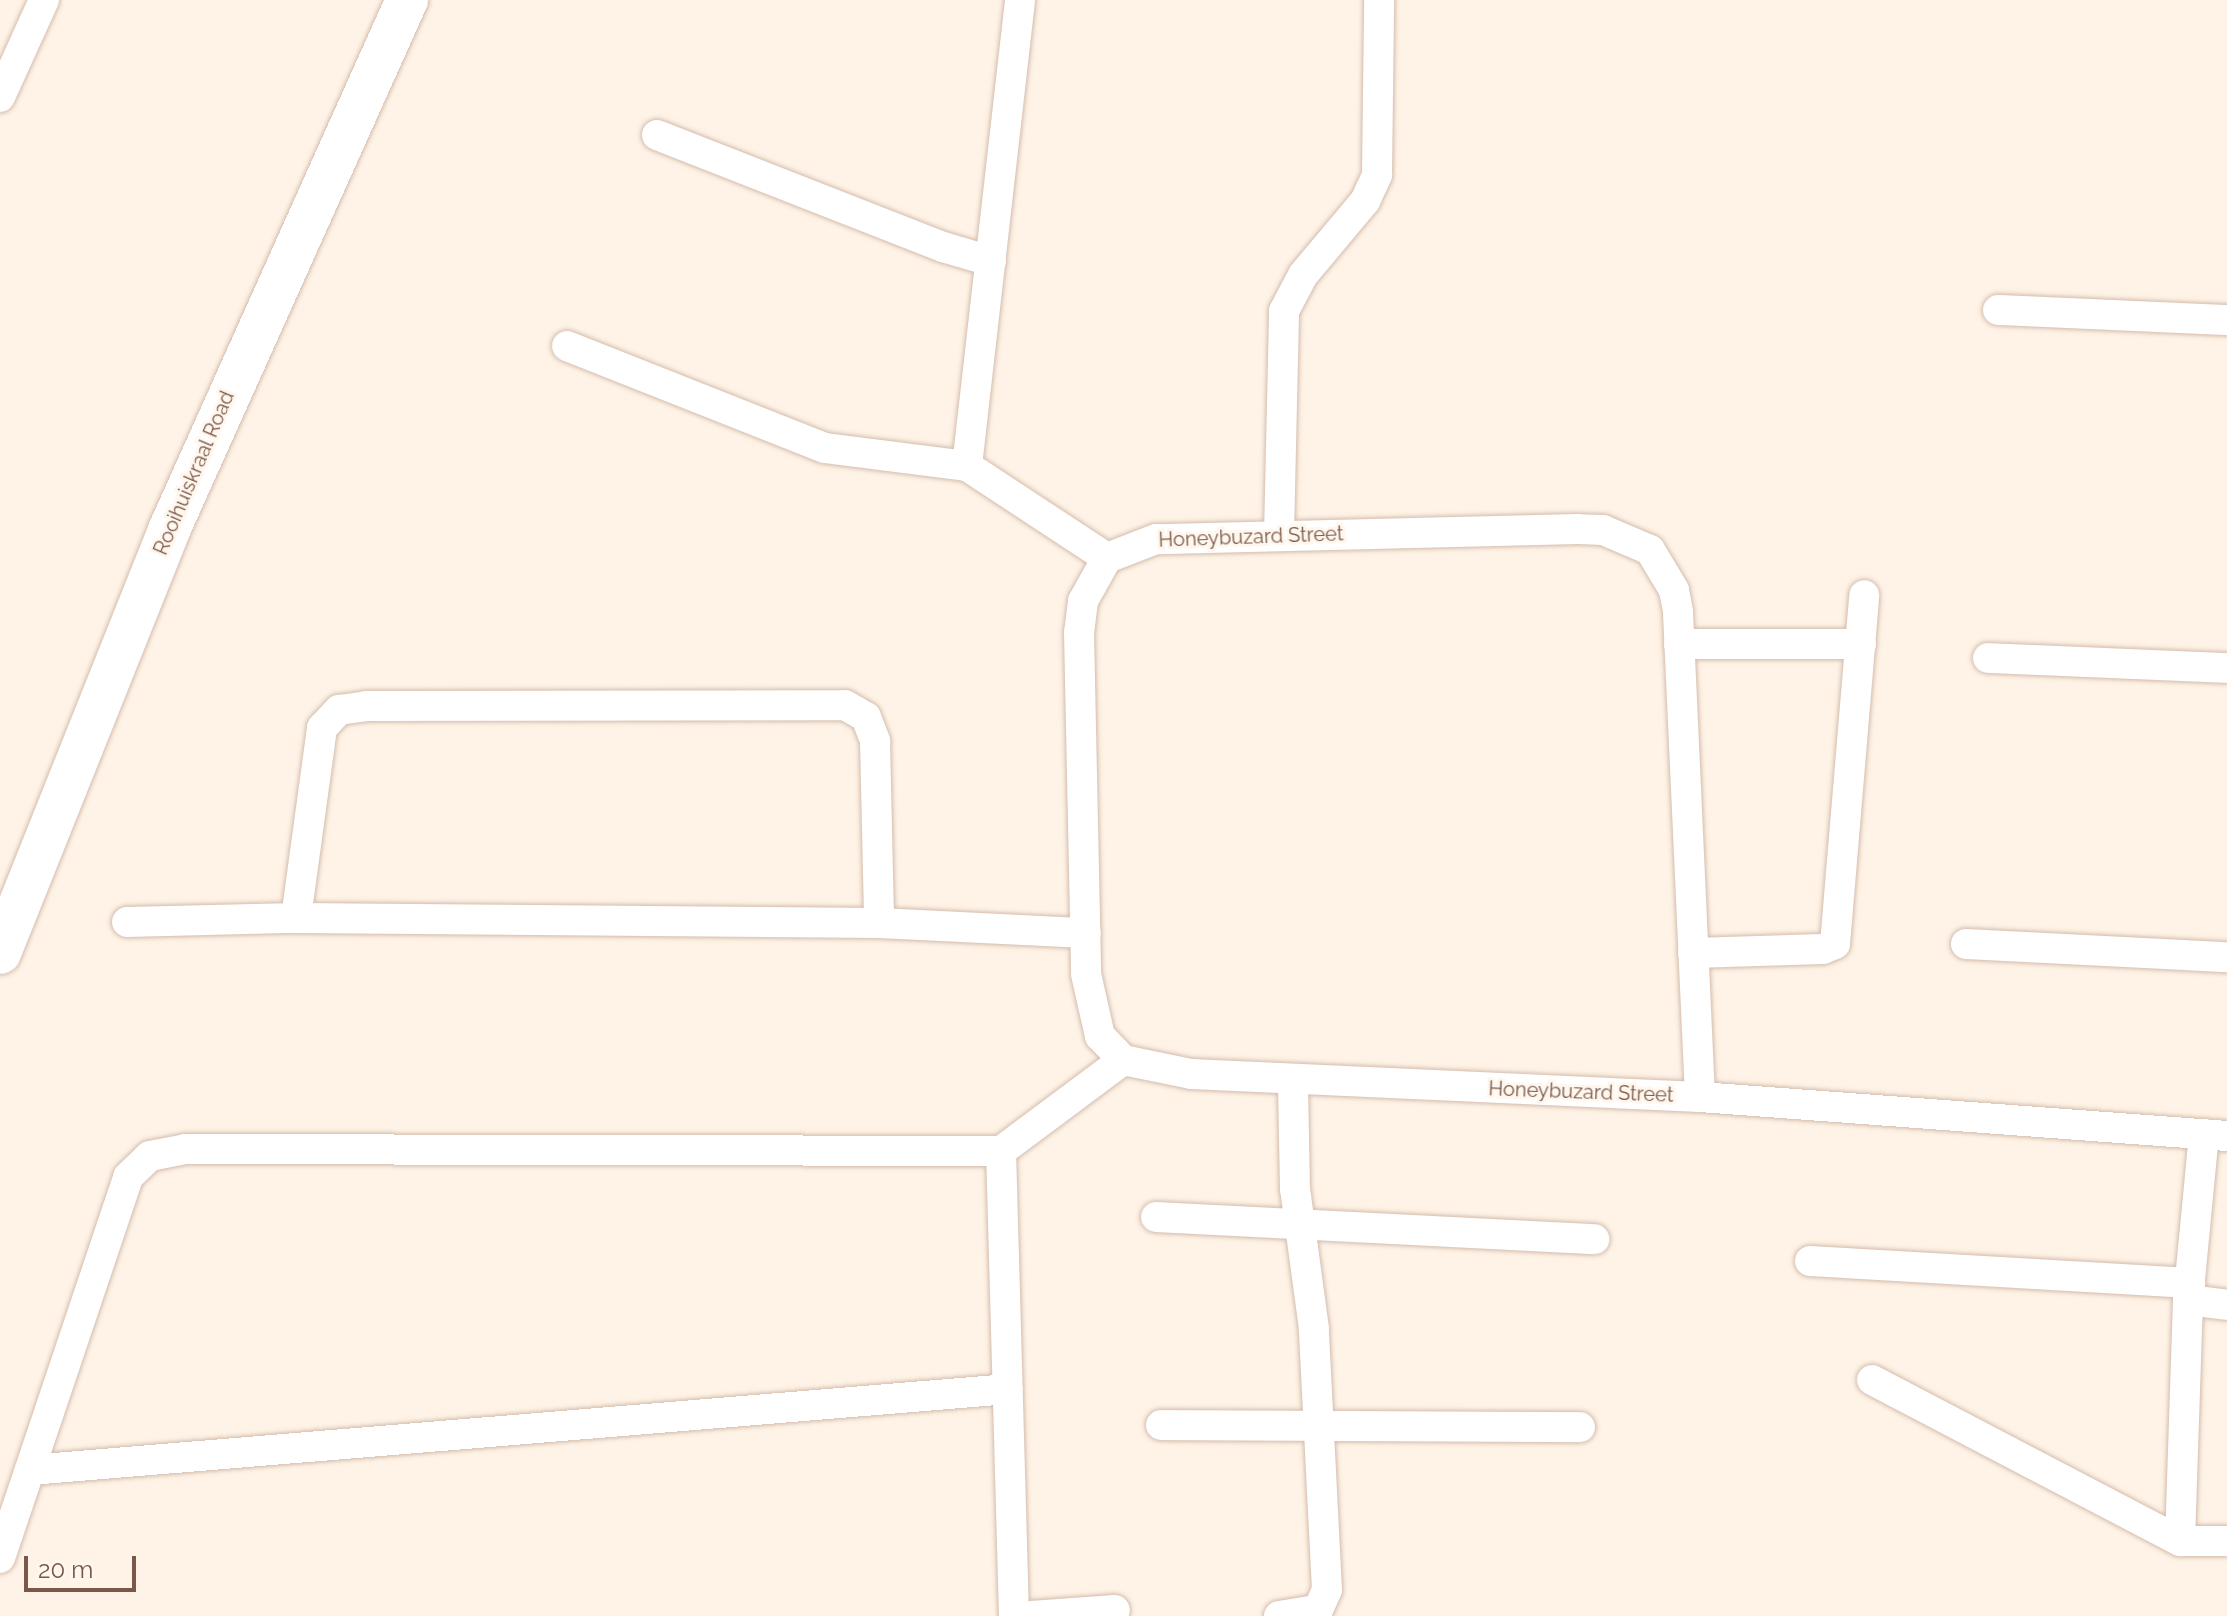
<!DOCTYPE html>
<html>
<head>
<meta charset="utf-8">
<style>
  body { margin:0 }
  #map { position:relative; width:2227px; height:1616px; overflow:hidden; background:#fef3e6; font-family:Raleway,sans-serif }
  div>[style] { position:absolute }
  .roads { filter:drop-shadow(0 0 2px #d4bcad) drop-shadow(0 0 2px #d4bcad) }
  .minor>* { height:30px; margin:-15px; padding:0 15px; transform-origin:15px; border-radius:15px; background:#fff }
  .secondary>* { height:42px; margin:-21px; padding:0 21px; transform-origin:21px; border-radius:21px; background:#fff }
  span { translate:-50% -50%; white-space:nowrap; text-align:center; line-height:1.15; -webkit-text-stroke:6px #fff7ee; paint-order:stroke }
  .street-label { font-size:20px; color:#7a5748 }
  .scale { position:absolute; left:24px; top:1556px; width:112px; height:36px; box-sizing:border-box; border:4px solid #7a5748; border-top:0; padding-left:10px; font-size:24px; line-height:28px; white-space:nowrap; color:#7a5748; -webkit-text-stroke:6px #fff7ee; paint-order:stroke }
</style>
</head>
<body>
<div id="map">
  <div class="roads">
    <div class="minor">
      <i style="left:0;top:97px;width:107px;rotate:-65.6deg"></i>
      <i style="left:657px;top:135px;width:307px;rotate:21.4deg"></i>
      <i style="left:943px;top:247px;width:50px;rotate:16.3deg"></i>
      <i style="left:1998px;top:310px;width:229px;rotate:2.5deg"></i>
      <i style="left:567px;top:346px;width:277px;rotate:21.6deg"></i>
      <i style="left:825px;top:448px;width:143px;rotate:7.2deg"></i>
      <i style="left:967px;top:466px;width:168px;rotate:33.3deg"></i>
      <i style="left:967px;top:466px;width:469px;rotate:-83.5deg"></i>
      <i style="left:1279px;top:535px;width:224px;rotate:-88.7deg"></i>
      <i style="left:1284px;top:311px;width:41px;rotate:-62.2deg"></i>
      <i style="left:1303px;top:275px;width:97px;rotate:-50deg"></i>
      <i style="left:1365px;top:201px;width:29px;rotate:-65deg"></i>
      <i style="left:1377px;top:175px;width:175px;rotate:-89.3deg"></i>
      <i style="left:1679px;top:644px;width:182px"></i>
      <i style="left:1988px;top:658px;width:239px;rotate:2.4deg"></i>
      <i style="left:296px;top:918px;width:192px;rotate:-82.2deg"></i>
      <i style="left:322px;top:728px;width:25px;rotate:-47deg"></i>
      <i style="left:339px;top:710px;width:27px;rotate:-8deg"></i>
      <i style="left:366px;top:706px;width:479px;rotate:-0.1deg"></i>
      <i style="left:845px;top:705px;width:24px;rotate:30deg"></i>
      <i style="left:866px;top:717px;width:26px;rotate:69deg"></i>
      <i style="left:875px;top:741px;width:182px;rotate:88.7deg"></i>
      <i style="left:127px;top:922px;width:169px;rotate:-1.4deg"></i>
      <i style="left:296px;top:918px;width:583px;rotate:0.49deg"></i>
      <i style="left:879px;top:923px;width:207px;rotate:2.8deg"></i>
      <i style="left:1966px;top:944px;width:261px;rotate:2.9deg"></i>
      <i style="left:1693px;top:953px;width:130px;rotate:-1.8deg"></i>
      <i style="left:1823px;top:949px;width:13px;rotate:-23deg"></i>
      <i style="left:1835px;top:944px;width:350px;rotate:-85.2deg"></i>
      <i style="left:1700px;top:1097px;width:486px;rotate:-92.6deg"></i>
      <i style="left:1678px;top:611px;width:21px;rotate:-101deg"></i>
      <i style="left:1674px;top:590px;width:47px;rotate:-121deg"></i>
      <i style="left:1650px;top:550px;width:51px;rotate:-156.9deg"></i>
      <i style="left:1603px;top:530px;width:25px;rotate:-178deg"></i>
      <i style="left:1578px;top:529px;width:422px;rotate:178.6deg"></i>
      <i style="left:1156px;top:539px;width:53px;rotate:158.8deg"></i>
      <i style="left:1107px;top:558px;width:49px;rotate:119.2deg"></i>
      <i style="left:1083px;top:601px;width:31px;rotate:97deg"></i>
      <i style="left:1079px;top:632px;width:342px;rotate:88.8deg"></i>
      <i style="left:1086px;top:974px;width:64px;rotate:77.3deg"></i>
      <i style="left:1100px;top:1036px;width:33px;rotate:46deg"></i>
      <i style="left:1123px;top:1060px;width:69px;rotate:11.6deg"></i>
      <i style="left:1191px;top:1074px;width:510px;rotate:2.59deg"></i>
      <i style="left:1700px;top:1097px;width:528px;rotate:4.23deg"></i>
      <i style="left:2204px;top:1134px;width:167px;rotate:95.5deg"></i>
      <i style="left:2188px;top:1300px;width:241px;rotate:91.9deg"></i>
      <i style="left:2180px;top:1541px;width:47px"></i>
      <i style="left:1156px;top:1217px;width:439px;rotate:2.9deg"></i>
      <i style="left:1810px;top:1261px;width:381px;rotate:3.3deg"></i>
      <i style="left:2188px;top:1300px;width:39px;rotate:7deg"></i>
      <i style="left:1872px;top:1380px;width:348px;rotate:27.6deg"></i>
      <i style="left:1161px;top:1425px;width:419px;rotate:0.3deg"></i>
      <i style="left:30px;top:1470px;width:981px;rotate:-4.73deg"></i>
      <i style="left:0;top:1558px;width:402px;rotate:-71.4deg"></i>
      <i style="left:128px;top:1177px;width:30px;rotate:-44deg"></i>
      <i style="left:150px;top:1156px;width:36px;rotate:-11deg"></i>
      <i style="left:185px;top:1149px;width:816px;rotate:0.14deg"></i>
      <i style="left:1014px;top:1616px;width:465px;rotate:-91.6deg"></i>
      <i style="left:1001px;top:1151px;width:152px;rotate:-36.7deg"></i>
      <i style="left:1031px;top:1616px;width:84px;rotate:-4.1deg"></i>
      <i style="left:1279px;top:1616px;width:39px;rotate:-9deg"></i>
      <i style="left:1318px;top:1610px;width:22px;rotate:-66deg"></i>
      <i style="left:1327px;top:1590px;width:261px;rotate:-92.9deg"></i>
      <i style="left:1314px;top:1329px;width:141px;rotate:-97.7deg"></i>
      <i style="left:1295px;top:1189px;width:109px;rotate:-91.1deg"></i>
    </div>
    <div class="secondary">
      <i style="left:0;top:953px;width:456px;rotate:-68.2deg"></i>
      <i style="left:169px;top:530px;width:581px;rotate:-65.82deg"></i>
    </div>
  </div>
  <div class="street-label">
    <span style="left:194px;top:473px;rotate:-67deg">Rooihuiskraal Road</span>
    <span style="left:1251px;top:537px;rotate:-2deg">Honeybuzard Street</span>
    <span style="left:1581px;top:1092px;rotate:2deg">Honeybuzard Street</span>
  </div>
  <div class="scale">20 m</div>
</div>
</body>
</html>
